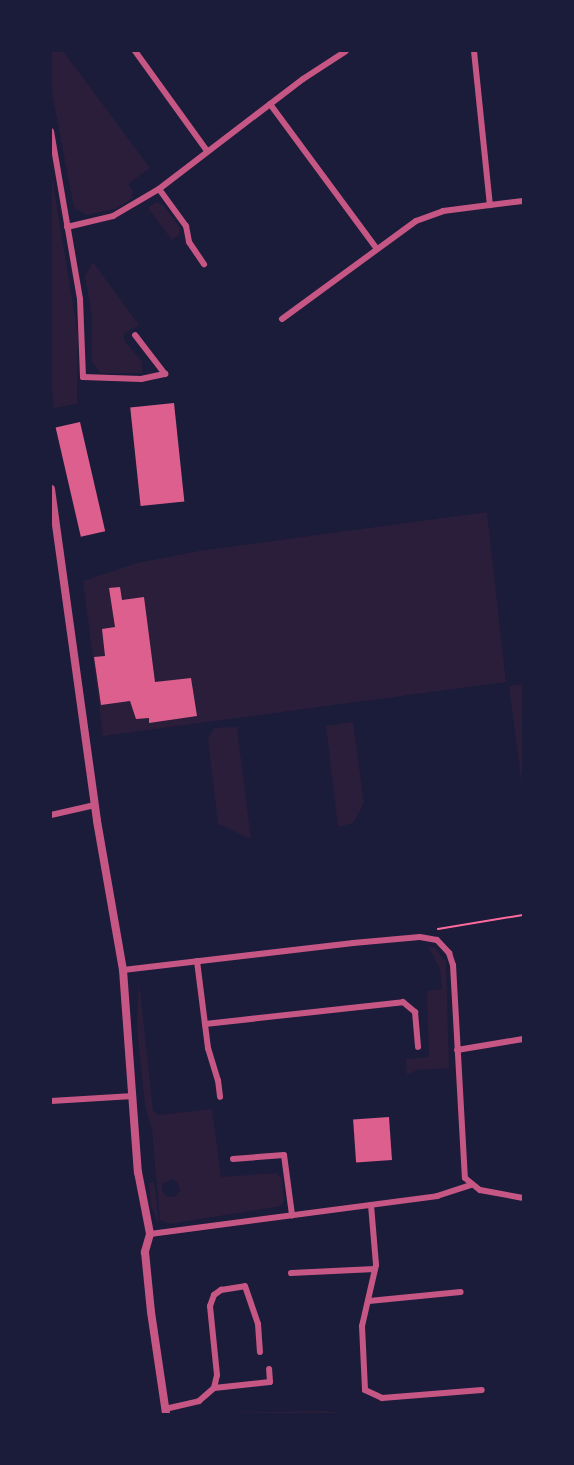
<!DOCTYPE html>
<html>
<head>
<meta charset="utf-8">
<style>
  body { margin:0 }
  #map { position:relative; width:574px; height:1465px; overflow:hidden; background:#1b1b3a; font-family:Figtree,sans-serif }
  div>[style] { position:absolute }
  .green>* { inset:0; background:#2a1e3b }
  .building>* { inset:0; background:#dd5f8e; transform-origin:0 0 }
  .path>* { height:2px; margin:-1px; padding:0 1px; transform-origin:1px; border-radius:1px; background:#ff6b9d }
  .minor>* { height:6px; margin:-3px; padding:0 3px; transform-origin:3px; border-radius:3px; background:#c65784 }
  .tertiary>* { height:8px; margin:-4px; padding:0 4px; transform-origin:4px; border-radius:4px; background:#c65784 }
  span { translate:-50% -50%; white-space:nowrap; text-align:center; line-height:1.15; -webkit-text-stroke:7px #1b1b3a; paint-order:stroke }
  .frame { position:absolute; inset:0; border:52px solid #1b1b3a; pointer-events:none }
</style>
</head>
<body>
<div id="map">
  <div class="green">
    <i style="clip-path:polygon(51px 51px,63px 51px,150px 168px,128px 184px,133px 191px,132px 198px,117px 208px,87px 215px,74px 208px,51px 87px)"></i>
    <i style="clip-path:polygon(51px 171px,78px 335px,77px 404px,54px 408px,51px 383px)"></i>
    <i style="clip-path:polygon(156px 202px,163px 205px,180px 228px,179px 235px,172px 240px,148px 208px)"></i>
    <i style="clip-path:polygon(93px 262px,139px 325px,124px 334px,124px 340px,142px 362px,142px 373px,101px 373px,92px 362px,92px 317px,85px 276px)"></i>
    <i style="clip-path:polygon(487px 512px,506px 682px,103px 736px,83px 581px,137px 563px,199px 551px)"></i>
    <i style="clip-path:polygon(523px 684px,523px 794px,509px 686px)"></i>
    <i style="clip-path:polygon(353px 722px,364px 803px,353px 823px,338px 827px,326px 726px)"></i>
    <i style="clip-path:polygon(237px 727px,238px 736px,251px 839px,218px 824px,208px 739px,214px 728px)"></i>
    <i style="clip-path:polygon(428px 946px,435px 948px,446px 962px,449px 1068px,417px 1070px,407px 1075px,406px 1059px,429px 1057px,427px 991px,442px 989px,440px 969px)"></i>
    <i style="clip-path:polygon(evenodd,139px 980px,153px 1111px,158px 1115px,212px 1109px,221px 1177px,276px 1173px,282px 1179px,284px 1201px,281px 1206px,170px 1224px,160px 1220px,152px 1129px,145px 1106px,137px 1027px,139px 980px,173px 1179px,178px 1183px,180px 1191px,176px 1196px,168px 1197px,163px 1193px,162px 1184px,173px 1179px)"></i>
    <i style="clip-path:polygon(154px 1182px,156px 1195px,159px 1224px,151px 1206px,149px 1183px)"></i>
    <i style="clip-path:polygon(325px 1411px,347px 1414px,209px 1413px)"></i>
  </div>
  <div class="building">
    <i style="left:174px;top:403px;width:99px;height:44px;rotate:84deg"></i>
    <i style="left:80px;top:422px;width:112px;height:25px;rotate:77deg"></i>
    <i style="clip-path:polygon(120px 587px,122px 600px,144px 597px,155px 682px,191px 678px,197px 716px,149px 723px,149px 718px,136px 719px,130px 701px,101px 705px,94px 657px,105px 656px,102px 629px,115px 627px,109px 588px)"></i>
    <i style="left:389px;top:1117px;width:43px;height:36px;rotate:86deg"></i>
  </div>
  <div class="path">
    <i style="left:438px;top:929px;width:86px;rotate:-9.4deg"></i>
  </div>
  <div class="minor">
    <i style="left:135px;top:51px;width:123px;rotate:54.2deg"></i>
    <i style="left:474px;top:51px;width:155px;rotate:84.1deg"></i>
    <i style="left:490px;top:205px;width:33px;rotate:-7deg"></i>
    <i style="left:270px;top:104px;width:179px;rotate:53.6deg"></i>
    <i style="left:51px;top:131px;width:170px;rotate:80.2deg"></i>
    <i style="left:80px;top:299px;width:78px;rotate:87.8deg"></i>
    <i style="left:83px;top:377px;width:58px;rotate:2deg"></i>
    <i style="left:141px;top:379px;width:25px;rotate:-12deg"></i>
    <i style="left:165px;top:374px;width:49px;rotate:-127.6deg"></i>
    <i style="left:159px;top:189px;width:46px;rotate:53.9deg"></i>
    <i style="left:186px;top:226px;width:16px;rotate:79deg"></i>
    <i style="left:189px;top:242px;width:27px;rotate:56deg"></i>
    <i style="left:67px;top:227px;width:47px;rotate:-13.4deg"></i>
    <i style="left:113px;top:216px;width:53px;rotate:-30.4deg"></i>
    <i style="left:159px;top:189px;width:181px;rotate:-37.4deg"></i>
    <i style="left:303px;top:79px;width:51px;rotate:-33.1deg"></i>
    <i style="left:282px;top:319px;width:166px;rotate:-36.2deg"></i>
    <i style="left:416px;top:221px;width:29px;rotate:-20deg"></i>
    <i style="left:443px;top:211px;width:47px;rotate:-7.3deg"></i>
    <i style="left:51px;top:815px;width:45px;rotate:-12.8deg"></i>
    <i style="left:197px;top:961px;width:88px;rotate:82.8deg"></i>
    <i style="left:208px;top:1048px;width:34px;rotate:73deg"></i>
    <i style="left:218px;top:1080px;width:17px;rotate:83deg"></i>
    <i style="left:123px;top:970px;width:232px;rotate:-6.7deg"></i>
    <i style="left:353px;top:943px;width:67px;rotate:-5.1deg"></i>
    <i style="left:420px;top:937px;width:17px;rotate:10deg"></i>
    <i style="left:437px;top:940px;width:18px;rotate:47deg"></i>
    <i style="left:449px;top:953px;width:13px;rotate:72deg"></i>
    <i style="left:453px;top:965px;width:213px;rotate:86.8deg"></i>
    <i style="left:465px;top:1178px;width:19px;rotate:39deg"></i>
    <i style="left:480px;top:1190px;width:44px;rotate:10.5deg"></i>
    <i style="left:205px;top:1024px;width:199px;rotate:-6.3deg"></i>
    <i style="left:403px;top:1002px;width:16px;rotate:40deg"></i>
    <i style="left:415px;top:1012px;width:35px;rotate:85deg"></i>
    <i style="left:457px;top:1050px;width:67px;rotate:-9.5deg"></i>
    <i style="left:51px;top:1101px;width:82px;rotate:-3.5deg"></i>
    <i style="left:233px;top:1159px;width:51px;rotate:-4.5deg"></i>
    <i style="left:284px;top:1155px;width:61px;rotate:82.4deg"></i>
    <i style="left:371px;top:1205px;width:60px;rotate:85.2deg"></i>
    <i style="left:376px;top:1265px;width:63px;rotate:102.9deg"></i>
    <i style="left:362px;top:1326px;width:64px;rotate:87.3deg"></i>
    <i style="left:365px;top:1390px;width:19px;rotate:25deg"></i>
    <i style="left:382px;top:1398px;width:100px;rotate:-4.6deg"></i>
    <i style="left:150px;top:1234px;width:290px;rotate:-7.5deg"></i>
    <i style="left:437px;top:1196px;width:36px;rotate:-18deg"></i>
    <i style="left:291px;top:1273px;width:84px;rotate:-2.7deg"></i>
    <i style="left:369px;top:1301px;width:92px;rotate:-5.6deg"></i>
    <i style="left:214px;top:1388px;width:56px;rotate:-6.1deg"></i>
    <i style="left:270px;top:1382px;width:13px;rotate:-94deg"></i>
    <i style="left:165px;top:1409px;width:35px;rotate:-13deg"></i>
    <i style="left:199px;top:1401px;width:20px;rotate:-41deg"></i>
    <i style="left:214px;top:1388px;width:13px;rotate:-77deg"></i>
    <i style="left:217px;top:1375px;width:69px;rotate:-95.8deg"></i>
    <i style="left:210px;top:1306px;width:12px;rotate:-70deg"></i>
    <i style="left:214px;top:1295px;width:9px;rotate:-36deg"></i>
    <i style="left:221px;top:1290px;width:24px;rotate:-9deg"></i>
    <i style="left:245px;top:1286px;width:40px;rotate:71.1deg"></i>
    <i style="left:258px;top:1324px;width:28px;rotate:86deg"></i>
  </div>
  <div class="tertiary">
    <i style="left:51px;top:489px;width:335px;rotate:82.1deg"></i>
    <i style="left:97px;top:821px;width:151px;rotate:80.1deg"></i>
    <i style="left:123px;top:970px;width:203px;rotate:85.8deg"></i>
    <i style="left:138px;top:1172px;width:63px;rotate:79deg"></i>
    <i style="left:150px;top:1234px;width:19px;rotate:106deg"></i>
    <i style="left:145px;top:1252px;width:60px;rotate:84.3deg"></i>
    <i style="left:151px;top:1312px;width:103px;rotate:81.6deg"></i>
  </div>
  <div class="frame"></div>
</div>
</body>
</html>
